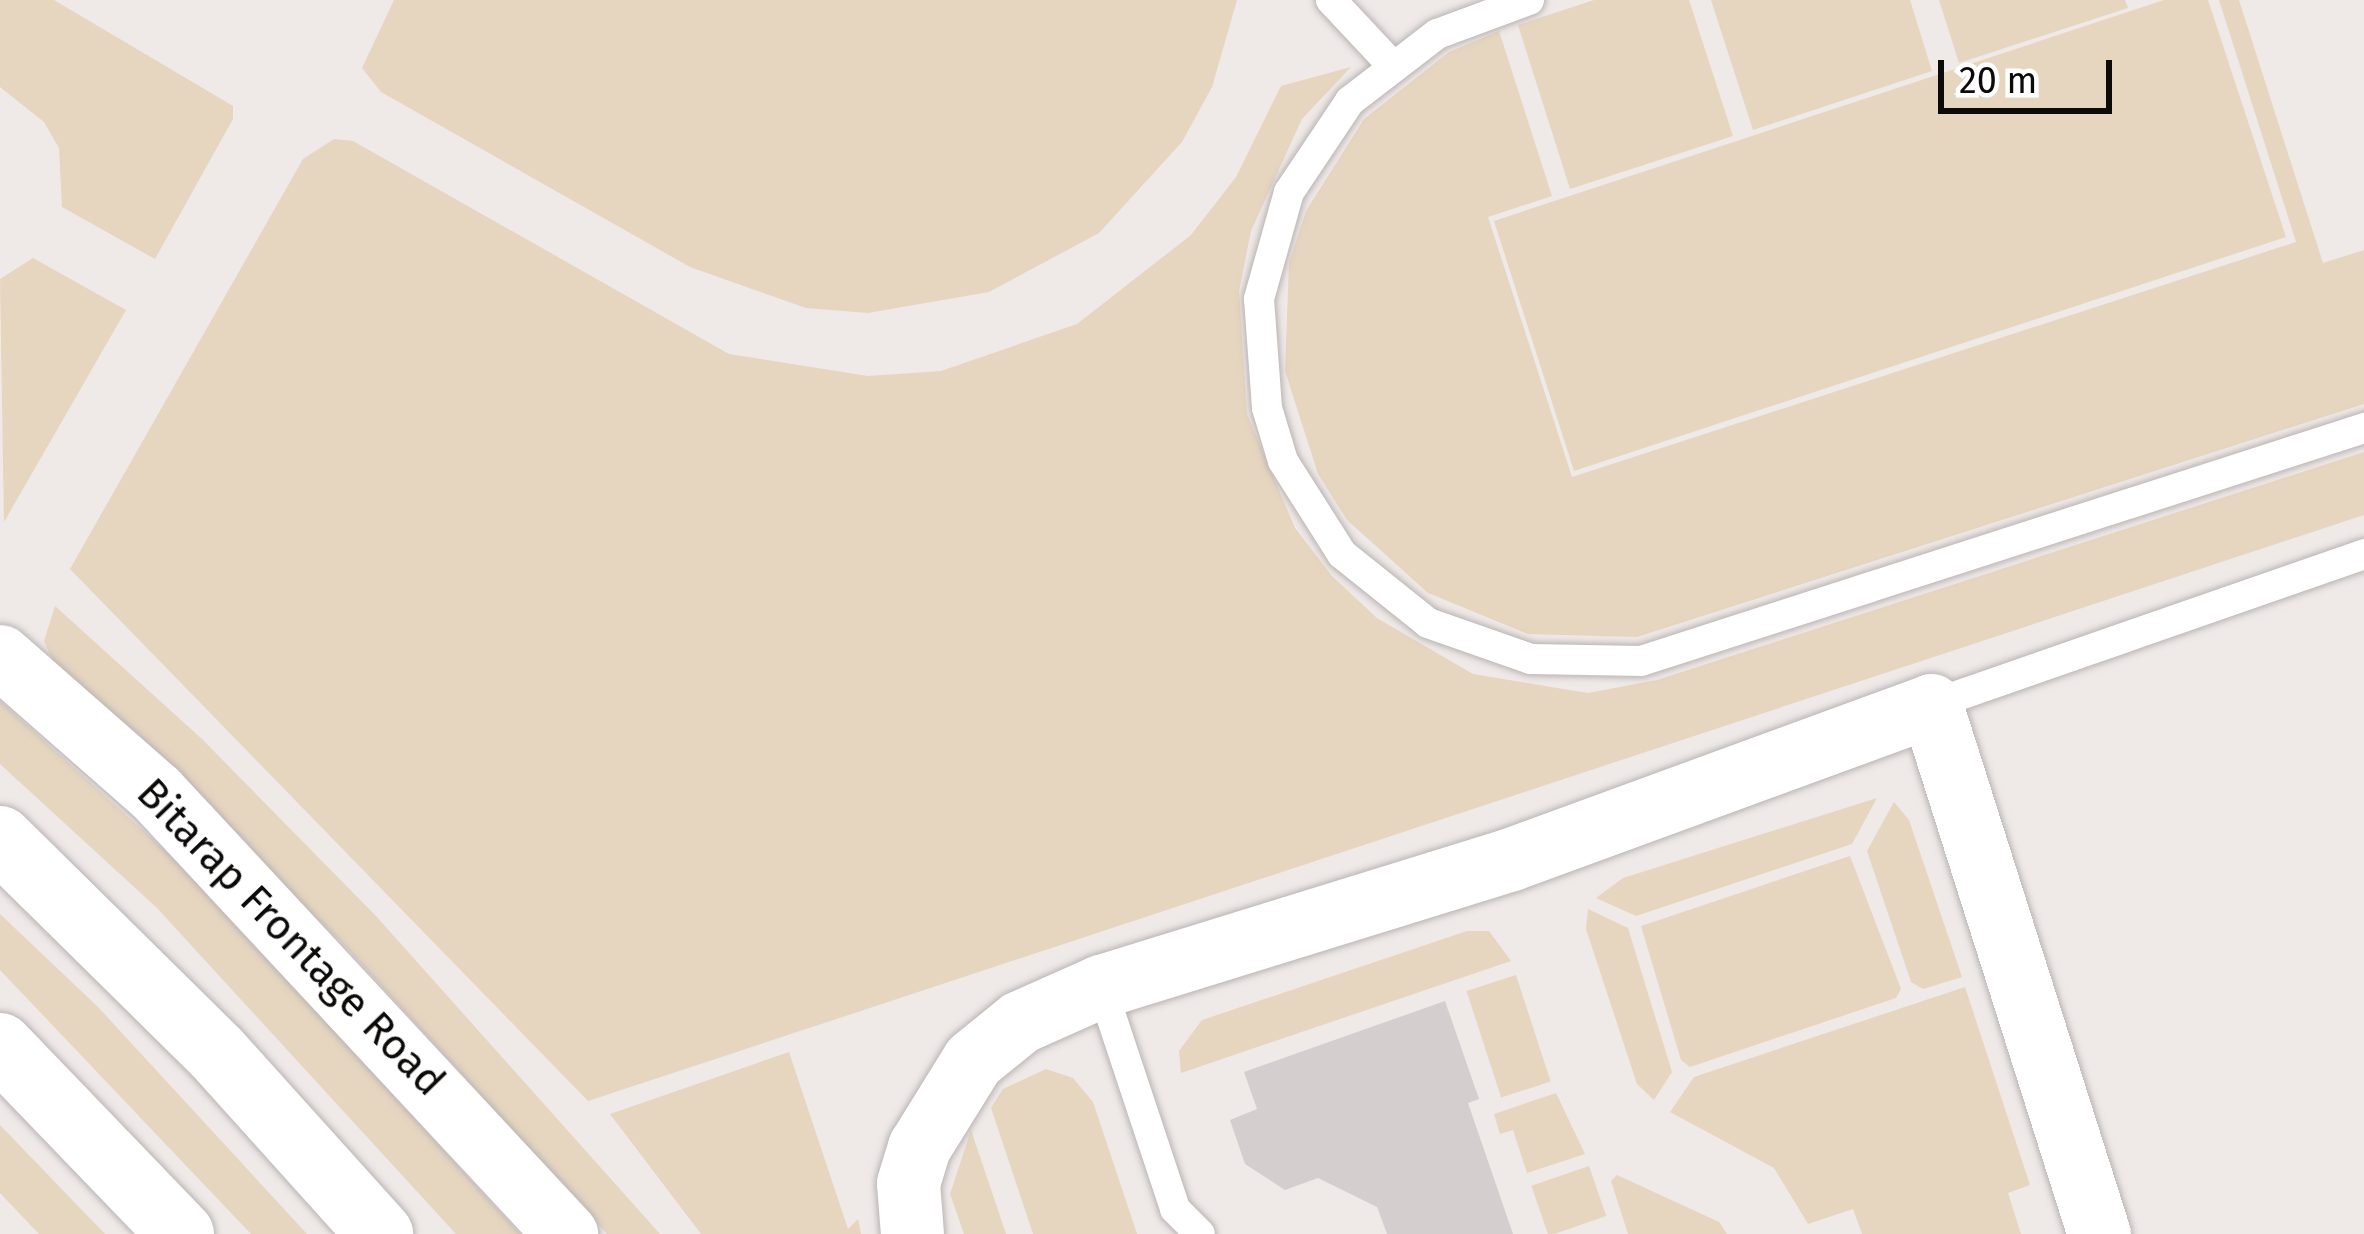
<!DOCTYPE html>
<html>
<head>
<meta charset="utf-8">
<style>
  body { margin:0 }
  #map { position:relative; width:2364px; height:1234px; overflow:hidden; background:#efe9e8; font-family:"Fira Sans",sans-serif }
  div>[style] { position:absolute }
  .green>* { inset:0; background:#e6d6c0; transform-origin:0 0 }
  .building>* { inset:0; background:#d4cece }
  .roads { filter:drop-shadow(0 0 3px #bab4b3) drop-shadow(0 0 3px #bab4b3) }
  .service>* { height:30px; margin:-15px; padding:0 15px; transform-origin:15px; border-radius:15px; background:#fff }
  .minor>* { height:63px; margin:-31.5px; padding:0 31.5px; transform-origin:31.5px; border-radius:31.5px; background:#fff }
  .secondary>* { height:66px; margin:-33px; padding:0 33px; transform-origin:33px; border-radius:33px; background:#fff }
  span { translate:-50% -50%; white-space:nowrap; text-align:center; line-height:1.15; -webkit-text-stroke:10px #fff; paint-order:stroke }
  .street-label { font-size:42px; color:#0d0b0a }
  .scale { position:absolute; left:1938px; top:60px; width:174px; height:54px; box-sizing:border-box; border:6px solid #0d0b0a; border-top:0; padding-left:15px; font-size:36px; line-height:42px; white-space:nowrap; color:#0d0b0a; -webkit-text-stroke:9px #fff; paint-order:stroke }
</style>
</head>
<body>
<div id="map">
  <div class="green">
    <i style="clip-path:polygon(0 0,54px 0,233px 106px,233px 119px,155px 259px,62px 207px,59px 148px,44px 122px,0 87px)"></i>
    <i style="clip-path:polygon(394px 0,1237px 0,1212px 87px,1182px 142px,1099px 233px,989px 292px,868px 313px,806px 308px,690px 267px,381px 92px,362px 68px)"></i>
    <i style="clip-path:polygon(1594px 0,1689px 0,1733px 136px,1570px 189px,1518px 25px)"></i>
    <i style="clip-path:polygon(1711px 0,1910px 0,1932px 71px,1753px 130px)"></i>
    <i style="clip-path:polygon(1939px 0,2125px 0,2128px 8px,1959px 63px)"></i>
    <i style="clip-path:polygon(2164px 0,2208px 0,2286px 237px,1574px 471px,1494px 221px)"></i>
    <i style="clip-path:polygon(2219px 0,2239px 0,2323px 263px,2364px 250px,2364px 404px,1637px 637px,1528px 634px,1428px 593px,1347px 520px,1318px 474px,1285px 371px,1289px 263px,1306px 211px,1364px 119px,1449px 52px,1499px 31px,1552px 196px,1488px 217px,1572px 477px,2296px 242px)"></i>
    <i style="clip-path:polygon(1351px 67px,1302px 119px,1251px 231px,1239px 291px,1247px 414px,1295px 528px,1332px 576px,1377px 618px,1473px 674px,1588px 693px,1657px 680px,2364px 452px,2364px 515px,588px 1101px,70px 569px,303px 159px,334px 139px,353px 141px,729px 354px,868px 376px,941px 371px,1077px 324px,1191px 235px,1236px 177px,1281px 86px)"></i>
    <i style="clip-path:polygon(33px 258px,126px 310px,4px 522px,0 279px)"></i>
    <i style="clip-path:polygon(55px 606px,202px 739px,376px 916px,660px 1234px,607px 1234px,345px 946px,53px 662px,44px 641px)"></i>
    <i style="clip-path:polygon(0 701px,191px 874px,520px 1234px,456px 1234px,157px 908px,0 764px)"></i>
    <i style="clip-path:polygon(1877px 798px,1852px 844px,1636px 916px,1596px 898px,1623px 878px)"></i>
    <i style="clip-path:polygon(1894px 802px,1909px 820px,1962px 977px,1923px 989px,1911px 982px,1867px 851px)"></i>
    <i style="clip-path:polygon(1850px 856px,1901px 989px,1896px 998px,1690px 1067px,1681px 1060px,1641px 926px)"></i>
    <i style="clip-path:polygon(1588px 909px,1628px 928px,1672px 1072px,1654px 1100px,1637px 1084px,1586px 929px)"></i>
    <i style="clip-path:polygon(0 914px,98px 1007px,307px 1234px,251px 1234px,0 970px)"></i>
    <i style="clip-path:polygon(1467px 931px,1489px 931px,1511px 961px,1181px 1073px,1179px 1051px,1202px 1020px)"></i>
    <i style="left:1516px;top:975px;width:112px;height:52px;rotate:72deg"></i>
    <i style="clip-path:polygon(1965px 987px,2030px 1185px,2008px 1193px,2021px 1234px,1862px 1234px,1853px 1209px,1808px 1224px,1774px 1168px,1670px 1112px,1694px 1077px)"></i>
    <i style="clip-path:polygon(789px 1052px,848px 1229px,858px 1219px,861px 1234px,701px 1234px,610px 1114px)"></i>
    <i style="clip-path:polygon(1046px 1069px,1073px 1078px,1093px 1102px,1137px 1234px,1033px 1234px,991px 1108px,1003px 1089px)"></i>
    <i style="clip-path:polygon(1556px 1093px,1585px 1154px,1527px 1173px,1513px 1130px,1500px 1134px,1494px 1114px)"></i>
    <i style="clip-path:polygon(0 1125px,105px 1234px,39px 1234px,0 1193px)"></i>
    <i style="clip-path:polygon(971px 1130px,1006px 1234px,964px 1234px,950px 1194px)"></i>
    <i style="left:1589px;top:1166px;width:53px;height:61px;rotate:71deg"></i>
    <i style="clip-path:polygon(1617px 1175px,1719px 1222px,1727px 1234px,1628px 1234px,1611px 1181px)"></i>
  </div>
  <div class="building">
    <i style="clip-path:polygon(1445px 1001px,1479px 1099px,1468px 1103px,1513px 1234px,1387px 1234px,1377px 1207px,1318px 1178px,1285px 1190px,1245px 1164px,1230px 1120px,1257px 1109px,1244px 1072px)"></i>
  </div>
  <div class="roads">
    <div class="service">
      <i style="left:1331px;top:0;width:88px;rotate:46.8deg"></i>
      <i style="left:1529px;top:0;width:98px;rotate:159.7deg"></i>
      <i style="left:1437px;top:34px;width:110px;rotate:142.4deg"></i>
      <i style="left:1350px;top:101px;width:110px;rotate:123.8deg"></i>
      <i style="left:1289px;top:192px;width:111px;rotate:105.7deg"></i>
      <i style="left:1259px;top:299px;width:109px;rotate:85.8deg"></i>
      <i style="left:1267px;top:408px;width:55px;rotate:73.2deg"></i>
      <i style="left:1283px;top:461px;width:110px;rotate:57.6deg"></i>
      <i style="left:1342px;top:554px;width:110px;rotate:38.7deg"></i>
      <i style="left:1428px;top:623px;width:109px;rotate:19.3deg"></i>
      <i style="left:1531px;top:659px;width:110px;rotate:1deg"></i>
      <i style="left:1641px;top:661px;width:760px;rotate:-17.86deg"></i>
      <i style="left:1931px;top:705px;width:459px;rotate:-19.2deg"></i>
      <i style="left:1101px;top:986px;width:235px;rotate:71.6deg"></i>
      <i style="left:1175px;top:1209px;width:35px;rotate:45deg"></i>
    </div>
    <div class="minor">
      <i style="left:0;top:656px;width:206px;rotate:41.3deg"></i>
      <i style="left:155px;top:792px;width:604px;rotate:47.08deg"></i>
      <i style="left:912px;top:1234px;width:51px;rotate:-94.5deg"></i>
      <i style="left:908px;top:1183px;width:38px;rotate:-73deg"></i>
      <i style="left:919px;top:1147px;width:102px;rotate:-58.2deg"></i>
      <i style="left:973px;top:1060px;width:60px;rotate:-39deg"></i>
      <i style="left:1020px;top:1022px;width:89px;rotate:-24deg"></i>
      <i style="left:1101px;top:986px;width:429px;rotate:-17.2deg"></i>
      <i style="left:1511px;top:859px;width:447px;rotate:-20.1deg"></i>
      <i style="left:1931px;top:705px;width:555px;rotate:72.38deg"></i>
    </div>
    <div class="secondary">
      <i style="left:0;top:839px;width:305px;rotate:44.6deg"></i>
      <i style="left:217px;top:1053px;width:244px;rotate:48deg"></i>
      <i style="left:0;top:1046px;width:261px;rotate:46.1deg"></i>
    </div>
  </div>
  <div class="street-label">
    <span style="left:291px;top:937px;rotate:46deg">Bitarap Frontage Road</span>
  </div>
  <div class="scale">20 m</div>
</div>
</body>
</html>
